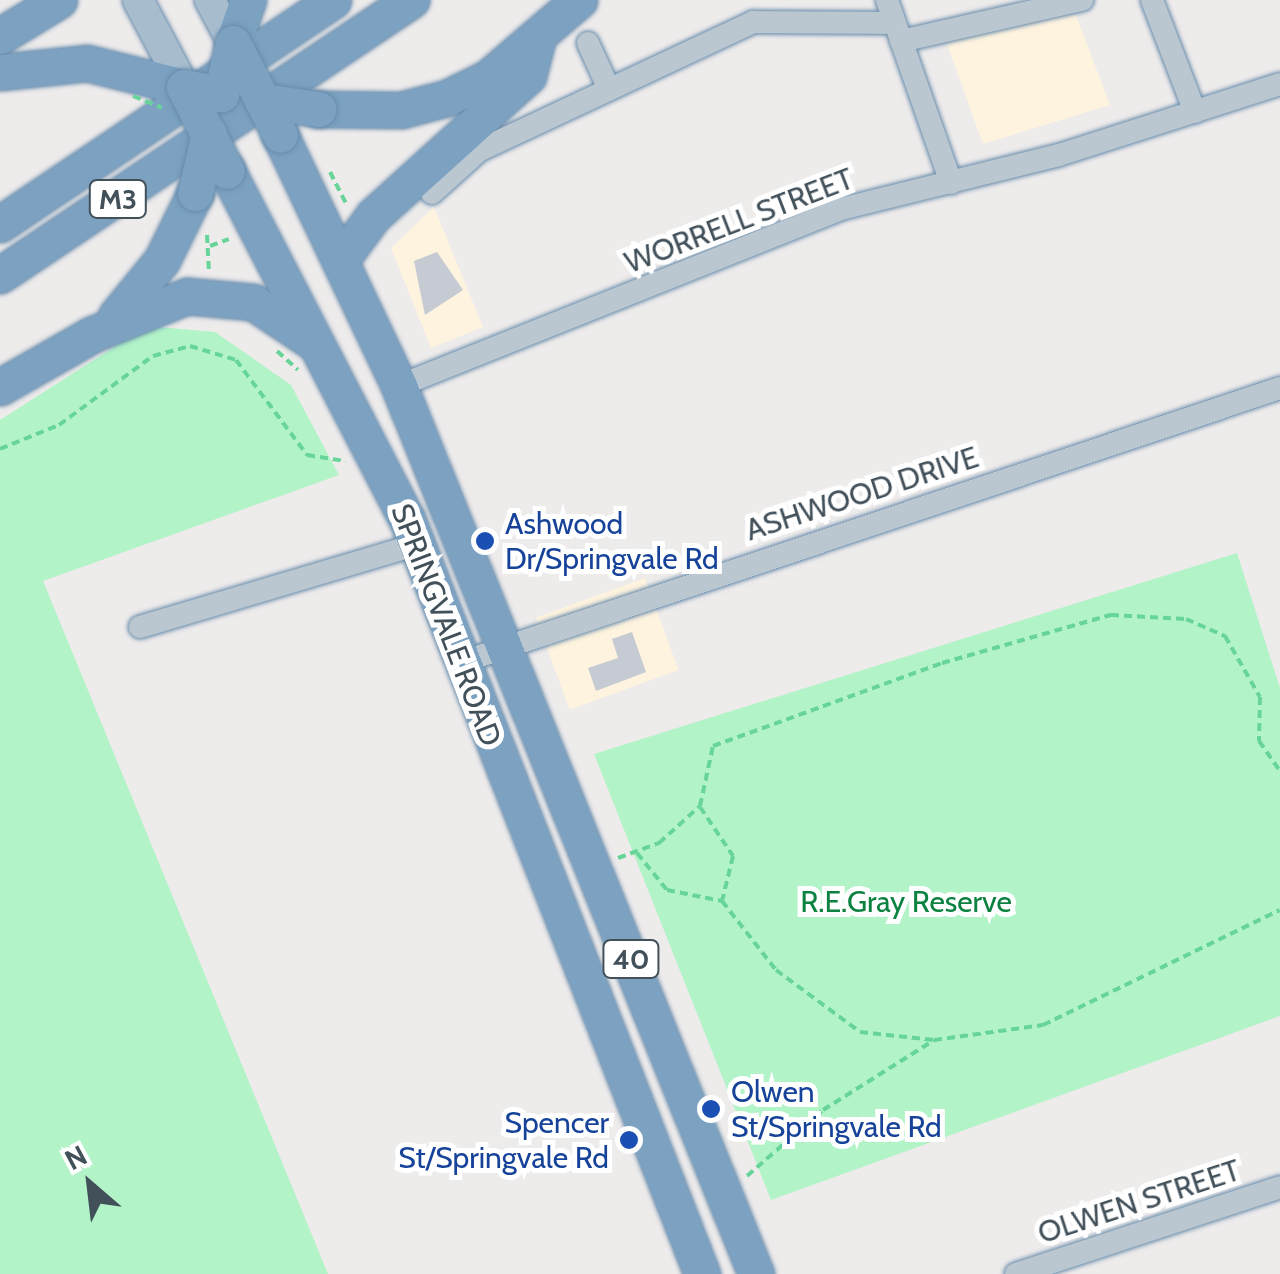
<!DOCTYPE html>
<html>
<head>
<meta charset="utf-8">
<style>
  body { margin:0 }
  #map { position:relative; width:1280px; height:1274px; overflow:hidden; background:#eeebeb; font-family:Cabin,sans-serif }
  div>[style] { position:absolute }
  .commercial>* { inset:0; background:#fef3df; transform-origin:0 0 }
  .green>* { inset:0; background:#b2f3c8 }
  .building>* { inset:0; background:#c6cad2 }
  .path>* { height:4px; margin-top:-2px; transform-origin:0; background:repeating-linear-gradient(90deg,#67d499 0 8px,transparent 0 13px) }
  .roads { filter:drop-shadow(0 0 2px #688cac) drop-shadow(0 0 2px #688cac) }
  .minor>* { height:22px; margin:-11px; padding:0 11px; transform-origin:11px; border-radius:11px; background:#bac7d0 }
  .major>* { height:30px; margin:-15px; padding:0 15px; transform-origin:15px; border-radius:15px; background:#a7bdce }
  .highway>* { height:35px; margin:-17.5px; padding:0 17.5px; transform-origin:17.5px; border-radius:17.5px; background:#7ca1c1 }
  .path-bridge>* { height:4px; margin-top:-2px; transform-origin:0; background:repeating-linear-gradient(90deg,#67d499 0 8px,transparent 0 13px) }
  .bridges { filter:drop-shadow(0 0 2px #688cac) drop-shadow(0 0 2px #688cac) }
  .highway-bridge>* { height:35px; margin:-17.5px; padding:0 17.5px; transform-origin:17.5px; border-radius:17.5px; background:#7ca1c1 }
  .dots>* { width:28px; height:28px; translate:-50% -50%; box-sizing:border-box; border:5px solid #fff; border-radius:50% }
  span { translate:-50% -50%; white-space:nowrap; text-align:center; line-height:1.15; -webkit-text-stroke:10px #fff; paint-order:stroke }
  .shield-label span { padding:2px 8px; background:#fff; border:2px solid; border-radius:8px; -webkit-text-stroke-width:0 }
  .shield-label { font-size:28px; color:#42505a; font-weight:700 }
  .street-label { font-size:30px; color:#42505a }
  .transit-label { font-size:30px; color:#164399 }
  .left { translate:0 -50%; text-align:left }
  .right { translate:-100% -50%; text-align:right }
  .park-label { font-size:30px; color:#0c8241 }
  .north { position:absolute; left:40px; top:1134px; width:100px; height:100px; -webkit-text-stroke:8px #fff; paint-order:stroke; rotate:332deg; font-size:28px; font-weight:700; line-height:40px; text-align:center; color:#42505a }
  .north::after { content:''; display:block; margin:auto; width:35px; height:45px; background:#42505a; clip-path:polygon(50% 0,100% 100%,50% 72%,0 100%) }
</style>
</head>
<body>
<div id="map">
  <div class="commercial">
    <i style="clip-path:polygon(1074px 10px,1110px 105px,983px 144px,946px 41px)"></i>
    <i style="clip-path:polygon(434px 207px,483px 327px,431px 348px,391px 248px)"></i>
    <i style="left:645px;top:578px;width:98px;height:116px;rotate:70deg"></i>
  </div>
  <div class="green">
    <i style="clip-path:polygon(147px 326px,215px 332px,291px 385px,339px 475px,43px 581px,328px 1274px,0 1274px,0 420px)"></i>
    <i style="clip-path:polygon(1237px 553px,1280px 688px,1280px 1016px,771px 1200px,594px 754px)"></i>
  </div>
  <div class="building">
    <i style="clip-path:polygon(437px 252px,463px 290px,425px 315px,414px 261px)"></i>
    <i style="clip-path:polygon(632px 632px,646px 672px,596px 691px,588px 668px,618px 658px,612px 639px)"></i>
  </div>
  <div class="path">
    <i style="left:330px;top:172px;width:36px;rotate:63deg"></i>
    <i style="left:207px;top:235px;width:35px;rotate:87deg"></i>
    <i style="left:210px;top:246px;width:20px;rotate:-20deg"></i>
    <i style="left:277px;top:351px;width:28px;rotate:42deg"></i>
    <i style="left:0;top:449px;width:64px;rotate:-22.1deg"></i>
    <i style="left:59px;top:425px;width:117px;rotate:-36.3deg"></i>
    <i style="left:153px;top:356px;width:38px;rotate:-15deg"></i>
    <i style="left:190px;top:346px;width:48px;rotate:16.9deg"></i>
    <i style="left:236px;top:360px;width:119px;rotate:53.2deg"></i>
    <i style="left:307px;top:455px;width:39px;rotate:9deg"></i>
    <i style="left:700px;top:807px;width:59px;rotate:56deg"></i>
    <i style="left:733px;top:856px;width:46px;rotate:103.7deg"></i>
    <i style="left:637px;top:853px;width:48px;rotate:51deg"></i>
    <i style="left:667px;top:890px;width:56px;rotate:11.3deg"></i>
    <i style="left:722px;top:901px;width:88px;rotate:52deg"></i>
    <i style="left:776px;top:970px;width:104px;rotate:36.4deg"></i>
    <i style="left:860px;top:1032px;width:74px;rotate:6.2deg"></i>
    <i style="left:618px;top:858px;width:44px;rotate:-20.1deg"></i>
    <i style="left:659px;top:843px;width:55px;rotate:-42.1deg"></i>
    <i style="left:700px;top:806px;width:61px;rotate:-77.8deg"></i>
    <i style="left:713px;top:746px;width:244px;rotate:-19.9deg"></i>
    <i style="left:942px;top:663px;width:176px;rotate:-15.9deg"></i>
    <i style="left:1111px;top:615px;width:75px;rotate:3.1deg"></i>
    <i style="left:1186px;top:619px;width:43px;rotate:23.6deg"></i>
    <i style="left:1225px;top:636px;width:70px;rotate:60.2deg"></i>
    <i style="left:1260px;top:697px;width:44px;rotate:91.3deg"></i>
    <i style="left:1259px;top:741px;width:37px;rotate:55deg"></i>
    <i style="left:747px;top:1176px;width:101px;rotate:-41deg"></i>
    <i style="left:823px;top:1110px;width:131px;rotate:-32.2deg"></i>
    <i style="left:934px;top:1040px;width:110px;rotate:-7.8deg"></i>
    <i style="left:1043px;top:1025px;width:263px;rotate:-25.9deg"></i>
  </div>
  <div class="roads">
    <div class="minor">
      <i style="left:887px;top:0;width:194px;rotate:70.7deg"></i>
      <i style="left:1152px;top:0;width:120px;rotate:69deg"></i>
      <i style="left:901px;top:41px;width:186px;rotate:-12.8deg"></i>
      <i style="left:588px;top:43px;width:51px;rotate:65.5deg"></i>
      <i style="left:432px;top:193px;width:64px;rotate:-41.9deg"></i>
      <i style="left:480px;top:150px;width:302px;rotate:-25.1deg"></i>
      <i style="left:753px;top:22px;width:141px;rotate:0.4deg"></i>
      <i style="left:399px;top:386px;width:480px;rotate:-21.8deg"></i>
      <i style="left:845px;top:208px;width:220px;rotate:-13.9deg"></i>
      <i style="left:1059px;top:155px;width:232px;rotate:-17.8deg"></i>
      <i style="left:140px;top:627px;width:290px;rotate:-16.6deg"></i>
      <i style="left:465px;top:661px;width:860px;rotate:-18.52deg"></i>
      <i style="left:1016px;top:1274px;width:278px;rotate:-18.2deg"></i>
    </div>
    <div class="major">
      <i style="left:138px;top:0;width:98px;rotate:62.1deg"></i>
      <i style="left:210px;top:0;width:49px;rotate:61.9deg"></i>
    </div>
    <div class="highway">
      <i style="left:0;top:36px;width:69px;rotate:-31.4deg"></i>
      <i style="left:233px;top:43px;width:46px;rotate:-70.8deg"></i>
      <i style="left:0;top:72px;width:87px;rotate:-5.9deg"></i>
      <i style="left:87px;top:63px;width:100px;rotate:13.9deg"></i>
      <i style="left:318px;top:109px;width:83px;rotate:0.7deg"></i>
      <i style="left:401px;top:110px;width:48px;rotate:-14.6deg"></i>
      <i style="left:447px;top:98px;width:46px;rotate:-26deg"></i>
      <i style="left:488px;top:78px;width:120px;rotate:-40.6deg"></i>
      <i style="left:280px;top:135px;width:278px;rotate:64.6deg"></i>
      <i style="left:399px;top:386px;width:957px;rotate:68.1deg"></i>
      <i style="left:227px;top:171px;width:392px;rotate:62.7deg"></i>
      <i style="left:407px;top:519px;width:811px;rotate:68.66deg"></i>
      <i style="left:0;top:224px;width:401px;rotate:-33.9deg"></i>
      <i style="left:340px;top:261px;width:56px;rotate:-53.7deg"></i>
      <i style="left:373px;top:216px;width:209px;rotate:-42.1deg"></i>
      <i style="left:528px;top:76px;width:40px;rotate:-75.6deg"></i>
      <i style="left:0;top:275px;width:495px;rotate:-33.8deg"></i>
      <i style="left:116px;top:316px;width:72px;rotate:-50.6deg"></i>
      <i style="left:162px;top:260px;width:75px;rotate:-63.8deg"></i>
      <i style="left:0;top:387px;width:105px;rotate:-29.7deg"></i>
      <i style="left:91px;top:335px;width:104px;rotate:-22.1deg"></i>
      <i style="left:187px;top:296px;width:66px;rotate:5.2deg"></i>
      <i style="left:253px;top:302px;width:72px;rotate:33.7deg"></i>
    </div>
  </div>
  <div class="path-bridge">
    <i style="left:133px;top:96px;width:31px;rotate:22deg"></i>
  </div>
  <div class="bridges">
    <div class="highway-bridge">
      <i style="left:233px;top:43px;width:103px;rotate:62.9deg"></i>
      <i style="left:184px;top:87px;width:94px;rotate:62.9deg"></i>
      <i style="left:184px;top:87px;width:38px;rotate:11deg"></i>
      <i style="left:221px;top:94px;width:52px;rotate:-76.8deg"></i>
      <i style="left:262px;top:101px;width:57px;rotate:8.1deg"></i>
      <i style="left:195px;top:193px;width:61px;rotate:-76.7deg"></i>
    </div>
  </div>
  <div class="dots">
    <i style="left:485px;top:541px;background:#1a4fb4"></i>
    <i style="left:711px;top:1109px;background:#1a4fb4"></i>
    <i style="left:629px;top:1140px;background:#1a4fb4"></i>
  </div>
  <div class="shield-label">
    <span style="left:118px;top:199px">M3</span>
    <span style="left:631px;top:959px">40</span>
  </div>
  <div class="street-label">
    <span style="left:739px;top:221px;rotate:-21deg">WORRELL STREET</span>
    <span style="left:862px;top:494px;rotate:-18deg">ASHWOOD DRIVE</span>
    <span style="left:446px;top:625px;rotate:69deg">SPRINGVALE ROAD</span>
    <span style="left:1139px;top:1202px;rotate:-18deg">OLWEN STREET</span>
  </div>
  <div class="transit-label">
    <span class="left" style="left:505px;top:541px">Ashwood<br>Dr/Springvale Rd</span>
    <span class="left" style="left:731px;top:1109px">Olwen<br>St/Springvale Rd</span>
    <span class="right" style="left:609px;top:1140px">Spencer<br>St/Springvale Rd</span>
  </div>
  <div class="park-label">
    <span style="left:906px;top:902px">R.E.Gray Reserve</span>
  </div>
  <div class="north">N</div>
</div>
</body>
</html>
